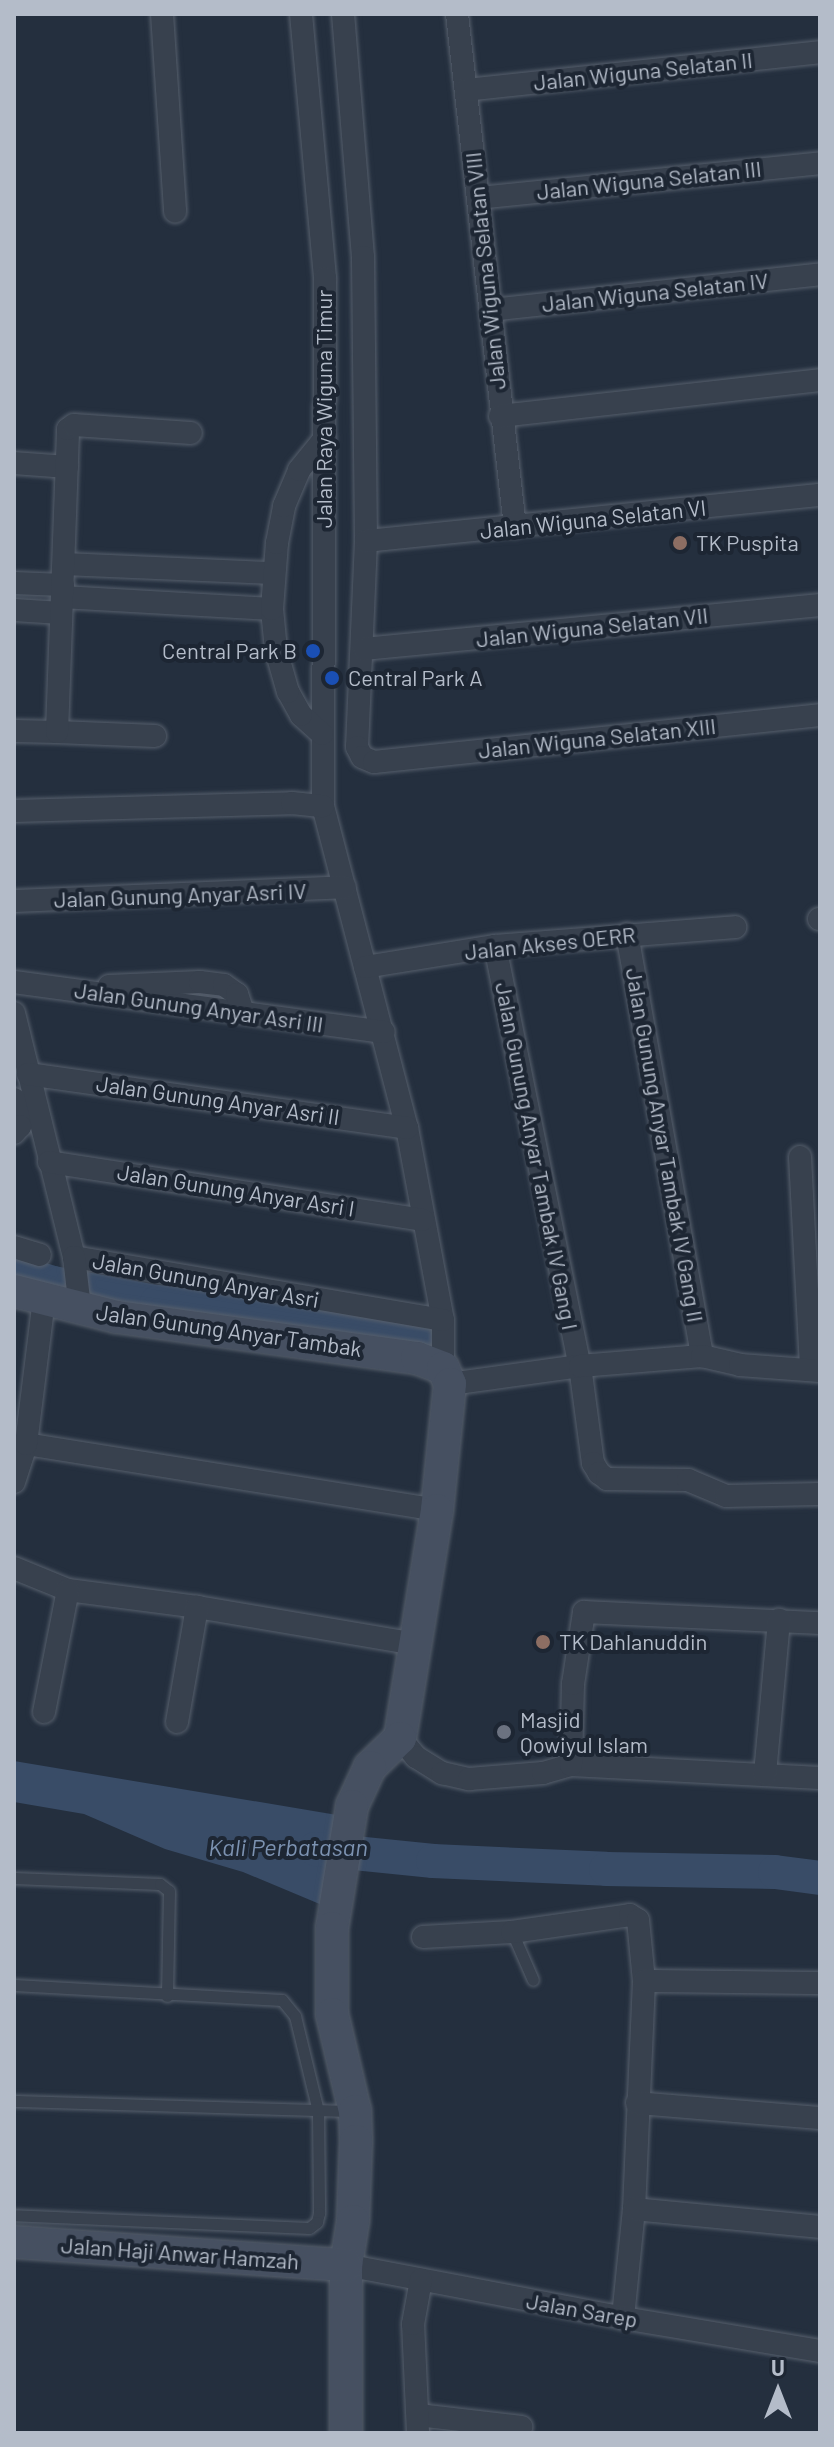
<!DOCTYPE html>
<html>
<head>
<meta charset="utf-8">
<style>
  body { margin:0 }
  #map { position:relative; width:834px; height:2447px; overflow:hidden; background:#242f3e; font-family:Barlow,sans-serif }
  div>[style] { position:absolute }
  .water>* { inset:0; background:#394c67 }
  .river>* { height:34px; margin:-17px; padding:0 17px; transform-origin:17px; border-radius:17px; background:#394c67 }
  .roads { filter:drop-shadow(0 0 2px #565f6c) drop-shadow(0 0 2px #565f6c) }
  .lane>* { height:11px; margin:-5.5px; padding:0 5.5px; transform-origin:5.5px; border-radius:5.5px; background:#38414e }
  .street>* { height:22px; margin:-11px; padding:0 11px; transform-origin:11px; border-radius:11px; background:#38414e }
  .secondary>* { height:32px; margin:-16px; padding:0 16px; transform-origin:16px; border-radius:16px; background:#465061 }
  .dots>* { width:22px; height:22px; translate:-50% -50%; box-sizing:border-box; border:4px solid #1d2633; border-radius:50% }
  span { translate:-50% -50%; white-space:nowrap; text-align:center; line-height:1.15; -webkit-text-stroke:8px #1d2633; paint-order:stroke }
  .street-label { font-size:22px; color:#b4bcc9 }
  .poi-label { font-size:22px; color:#b4bcc9 }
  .left { translate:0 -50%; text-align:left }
  .right { translate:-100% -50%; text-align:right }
  .water-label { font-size:24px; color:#7c92b1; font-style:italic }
  .frame { position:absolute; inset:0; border:16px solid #b4bcc9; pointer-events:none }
  .north { position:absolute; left:738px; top:2351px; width:80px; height:80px; -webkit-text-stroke:6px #1d2633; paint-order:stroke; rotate:0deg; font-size:22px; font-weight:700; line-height:32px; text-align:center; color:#b4bcc9 }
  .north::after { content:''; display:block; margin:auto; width:28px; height:36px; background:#b4bcc9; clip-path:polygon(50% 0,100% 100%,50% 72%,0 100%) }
</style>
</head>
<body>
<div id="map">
  <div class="water">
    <i style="clip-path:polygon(14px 1761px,337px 1815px,322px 1905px,243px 1872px,165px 1849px,84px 1814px,14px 1802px)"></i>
  </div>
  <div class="river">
    <i style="left:14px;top:1271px;width:41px;rotate:17.1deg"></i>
    <i style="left:53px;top:1283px;width:106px;rotate:10.4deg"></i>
    <i style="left:157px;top:1302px;width:280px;rotate:6.8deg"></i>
    <i style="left:315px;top:1849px;width:119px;rotate:5.8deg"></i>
    <i style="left:433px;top:1861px;width:173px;rotate:2.6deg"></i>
    <i style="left:606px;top:1869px;width:169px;rotate:1deg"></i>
    <i style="left:775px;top:1872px;width:45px;rotate:7.6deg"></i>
  </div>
  <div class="roads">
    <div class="lane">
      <i style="left:14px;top:1878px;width:146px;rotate:2.4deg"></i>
      <i style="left:160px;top:1884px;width:11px;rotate:38deg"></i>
      <i style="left:169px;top:1891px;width:105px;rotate:91.1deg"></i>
      <i style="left:512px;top:1932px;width:52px;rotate:66.4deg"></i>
      <i style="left:14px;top:1985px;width:268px;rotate:3.2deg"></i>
      <i style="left:282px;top:2000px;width:21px;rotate:51deg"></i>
      <i style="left:295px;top:2016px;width:98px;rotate:76.4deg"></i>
      <i style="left:318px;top:2111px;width:102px;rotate:89.4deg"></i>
      <i style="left:319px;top:2213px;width:9px;rotate:103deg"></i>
      <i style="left:317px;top:2222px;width:10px;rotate:143deg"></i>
      <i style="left:309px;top:2228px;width:295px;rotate:-177.5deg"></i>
      <i style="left:14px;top:2101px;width:337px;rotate:1.7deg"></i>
    </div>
    <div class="street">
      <i style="left:162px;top:14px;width:198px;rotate:86.2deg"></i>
      <i style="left:301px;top:14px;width:265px;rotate:84.8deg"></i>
      <i style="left:325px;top:278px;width:528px;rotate:90.22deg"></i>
      <i style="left:323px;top:806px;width:333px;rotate:75.4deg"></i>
      <i style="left:407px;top:1128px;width:195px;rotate:79.4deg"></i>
      <i style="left:443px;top:1320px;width:48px;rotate:90deg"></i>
      <i style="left:343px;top:14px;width:244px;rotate:85.3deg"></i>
      <i style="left:363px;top:257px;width:284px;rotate:89.4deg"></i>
      <i style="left:366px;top:541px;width:206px;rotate:92.5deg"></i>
      <i style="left:357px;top:747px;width:11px;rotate:63deg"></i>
      <i style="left:362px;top:757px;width:13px;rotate:23deg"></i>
      <i style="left:374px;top:762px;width:448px;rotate:-6deg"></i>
      <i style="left:457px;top:14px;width:516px;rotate:83.55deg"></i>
      <i style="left:466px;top:90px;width:356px;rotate:-6.1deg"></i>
      <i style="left:478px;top:198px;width:344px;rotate:-5.8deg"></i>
      <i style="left:491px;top:310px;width:331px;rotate:-6.2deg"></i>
      <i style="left:500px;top:416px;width:322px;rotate:-6.4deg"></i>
      <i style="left:14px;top:463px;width:53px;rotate:4.3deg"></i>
      <i style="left:366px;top:541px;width:456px;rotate:-5.8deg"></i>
      <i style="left:64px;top:564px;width:209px;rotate:2.5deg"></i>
      <i style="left:14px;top:583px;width:49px;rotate:2.3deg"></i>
      <i style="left:62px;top:597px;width:210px;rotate:3.3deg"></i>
      <i style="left:14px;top:610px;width:47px;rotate:3.7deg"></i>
      <i style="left:364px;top:649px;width:458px;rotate:-5.5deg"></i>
      <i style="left:14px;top:731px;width:43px;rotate:1.3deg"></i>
      <i style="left:322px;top:734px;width:28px;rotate:-138deg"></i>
      <i style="left:301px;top:715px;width:26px;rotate:-119deg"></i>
      <i style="left:288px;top:692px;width:44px;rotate:-105.9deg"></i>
      <i style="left:276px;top:650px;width:41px;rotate:-95.6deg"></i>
      <i style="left:272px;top:609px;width:66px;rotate:-85.7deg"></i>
      <i style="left:277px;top:543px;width:38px;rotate:-79deg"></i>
      <i style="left:284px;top:506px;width:39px;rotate:-67deg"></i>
      <i style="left:299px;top:470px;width:41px;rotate:-50.9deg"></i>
      <i style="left:155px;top:736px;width:98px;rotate:-177.7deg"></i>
      <i style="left:57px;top:732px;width:303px;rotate:-87.9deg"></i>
      <i style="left:68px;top:429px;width:7px;rotate:-34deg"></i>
      <i style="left:74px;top:425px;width:117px;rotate:3.9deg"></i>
      <i style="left:14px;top:811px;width:278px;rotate:-1.6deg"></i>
      <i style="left:292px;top:803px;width:31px;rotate:6deg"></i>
      <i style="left:14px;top:901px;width:331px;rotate:-2.4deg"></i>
      <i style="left:819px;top:919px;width:1px"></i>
      <i style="left:627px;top:934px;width:429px;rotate:79.9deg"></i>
      <i style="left:495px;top:946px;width:429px;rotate:78.6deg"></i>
      <i style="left:580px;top:1366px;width:98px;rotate:82.4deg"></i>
      <i style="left:593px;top:1463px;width:12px;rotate:59deg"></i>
      <i style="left:599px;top:1473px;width:10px;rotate:37deg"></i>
      <i style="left:607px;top:1479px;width:81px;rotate:0.7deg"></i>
      <i style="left:688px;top:1480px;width:41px;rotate:22.8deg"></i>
      <i style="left:726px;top:1496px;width:94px;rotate:-1.2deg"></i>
      <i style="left:365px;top:967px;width:132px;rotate:-9.2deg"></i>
      <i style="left:495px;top:946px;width:241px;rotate:-4.5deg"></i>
      <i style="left:14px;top:982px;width:373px;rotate:7.7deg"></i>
      <i style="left:109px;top:986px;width:91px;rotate:-2.5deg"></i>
      <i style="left:200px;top:982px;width:24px;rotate:7deg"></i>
      <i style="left:224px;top:985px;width:16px;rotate:35deg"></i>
      <i style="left:237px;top:994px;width:19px;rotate:72deg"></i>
      <i style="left:14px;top:1013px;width:251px;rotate:76.2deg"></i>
      <i style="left:74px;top:1257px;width:374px;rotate:9.7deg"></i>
      <i style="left:28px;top:1074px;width:383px;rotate:8.1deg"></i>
      <i style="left:14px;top:1099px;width:28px;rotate:77deg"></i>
      <i style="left:20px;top:1126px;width:9px;rotate:131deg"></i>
      <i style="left:800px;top:1157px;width:213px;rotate:87deg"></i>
      <i style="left:49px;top:1162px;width:378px;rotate:8.8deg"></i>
      <i style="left:14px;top:1247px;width:27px;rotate:17deg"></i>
      <i style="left:74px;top:1257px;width:51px;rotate:83.3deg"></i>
      <i style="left:450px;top:1384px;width:131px;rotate:-7.9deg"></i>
      <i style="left:580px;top:1366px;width:122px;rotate:-4.7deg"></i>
      <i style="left:702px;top:1356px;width:39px;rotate:13deg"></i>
      <i style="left:740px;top:1365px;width:80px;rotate:4.3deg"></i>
      <i style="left:26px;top:1444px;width:416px;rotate:9.1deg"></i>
      <i style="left:14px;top:1482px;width:40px;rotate:-72deg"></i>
      <i style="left:26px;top:1444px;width:146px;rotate:-82.9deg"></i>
      <i style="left:14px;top:1568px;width:58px;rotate:22.2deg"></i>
      <i style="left:68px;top:1590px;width:130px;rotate:7.5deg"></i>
      <i style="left:197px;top:1607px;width:222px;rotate:9.6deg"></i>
      <i style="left:44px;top:1712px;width:124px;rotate:-78.9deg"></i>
      <i style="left:177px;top:1722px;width:117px;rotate:-80.1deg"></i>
      <i style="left:400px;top:1738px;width:25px;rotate:50deg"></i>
      <i style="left:416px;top:1757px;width:31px;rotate:32deg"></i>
      <i style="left:442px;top:1773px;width:28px;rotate:13deg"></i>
      <i style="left:469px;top:1779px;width:74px;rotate:-4.6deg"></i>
      <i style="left:543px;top:1773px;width:29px;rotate:-16deg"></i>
      <i style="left:571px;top:1765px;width:249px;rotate:3deg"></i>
      <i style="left:571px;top:1765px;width:81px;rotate:-88.6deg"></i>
      <i style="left:573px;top:1684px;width:73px;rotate:-81.3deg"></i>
      <i style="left:584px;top:1612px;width:236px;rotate:2.7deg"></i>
      <i style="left:765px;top:1774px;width:155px;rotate:-84.8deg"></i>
      <i style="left:423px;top:1937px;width:89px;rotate:-3.2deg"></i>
      <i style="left:512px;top:1932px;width:119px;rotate:-8.2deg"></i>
      <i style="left:630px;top:1915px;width:9px;rotate:32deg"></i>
      <i style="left:638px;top:1920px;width:61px;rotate:84.4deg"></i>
      <i style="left:644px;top:1981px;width:228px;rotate:92.5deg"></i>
      <i style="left:634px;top:2209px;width:110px;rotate:95.8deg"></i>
      <i style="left:644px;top:1981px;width:176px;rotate:0.7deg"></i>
      <i style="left:637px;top:2103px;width:184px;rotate:4.7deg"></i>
      <i style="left:634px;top:2209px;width:187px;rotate:5.5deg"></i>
      <i style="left:346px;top:2265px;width:282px;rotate:10.8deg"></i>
      <i style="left:623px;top:2318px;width:200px;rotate:9.5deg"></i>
      <i style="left:418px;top:2415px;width:104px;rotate:6.6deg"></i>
      <i style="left:418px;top:2433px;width:109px;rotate:-92.6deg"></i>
      <i style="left:413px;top:2324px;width:45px;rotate:-79.7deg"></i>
    </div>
    <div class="secondary">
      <i style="left:14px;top:1291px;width:106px;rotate:14.2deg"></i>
      <i style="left:117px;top:1317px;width:303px;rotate:7.8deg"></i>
      <i style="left:417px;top:1358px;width:28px;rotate:21deg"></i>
      <i style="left:443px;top:1368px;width:17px;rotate:66deg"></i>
      <i style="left:450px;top:1384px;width:127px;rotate:95.9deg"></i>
      <i style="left:437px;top:1510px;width:231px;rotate:99.2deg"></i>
      <i style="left:400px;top:1738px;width:42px;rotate:136deg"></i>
      <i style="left:370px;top:1767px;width:43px;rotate:114.8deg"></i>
      <i style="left:352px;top:1806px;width:124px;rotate:99.3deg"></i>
      <i style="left:332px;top:1928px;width:86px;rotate:90deg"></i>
      <i style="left:332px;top:2014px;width:100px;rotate:76.7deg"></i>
      <i style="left:355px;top:2111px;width:30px;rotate:88deg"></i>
      <i style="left:356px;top:2141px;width:80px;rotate:92.1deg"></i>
      <i style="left:353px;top:2221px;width:45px;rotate:99deg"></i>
      <i style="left:346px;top:2265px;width:168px;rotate:90deg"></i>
      <i style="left:14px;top:2242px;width:333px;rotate:4deg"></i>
    </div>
  </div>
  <div class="dots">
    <i style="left:680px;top:543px;background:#8d6e63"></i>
    <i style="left:313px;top:651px;background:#1a4fb4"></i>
    <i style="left:332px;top:678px;background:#1a4fb4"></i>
    <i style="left:543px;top:1642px;background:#8d6e63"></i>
    <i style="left:504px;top:1732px;background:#6b7280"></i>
  </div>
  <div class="street-label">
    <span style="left:643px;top:71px;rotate:-6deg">Jalan Wiguna Selatan II</span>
    <span style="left:649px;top:180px;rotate:-6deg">Jalan Wiguna Selatan III</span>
    <span style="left:485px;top:271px;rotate:-96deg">Jalan Wiguna Selatan VIII</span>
    <span style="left:655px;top:292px;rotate:-6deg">Jalan Wiguna Selatan IV</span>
    <span style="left:324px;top:409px;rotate:-90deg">Jalan Raya Wiguna Timur</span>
    <span style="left:593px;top:519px;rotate:-6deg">Jalan Wiguna Selatan VI</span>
    <span style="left:592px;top:627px;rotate:-6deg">Jalan Wiguna Selatan VII</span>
    <span style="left:597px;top:738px;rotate:-6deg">Jalan Wiguna Selatan XIII</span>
    <span style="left:180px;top:895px;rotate:-2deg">Jalan Gunung Anyar Asri IV</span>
    <span style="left:550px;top:943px;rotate:-6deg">Jalan Akses OERR</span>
    <span style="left:199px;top:1007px;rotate:8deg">Jalan Gunung Anyar Asri III</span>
    <span style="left:218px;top:1100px;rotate:8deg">Jalan Gunung Anyar Asri II</span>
    <span style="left:665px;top:1145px;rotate:80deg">Jalan Gunung Anyar Tambak IV Gang II</span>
    <span style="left:537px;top:1156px;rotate:79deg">Jalan Gunung Anyar Tambak IV Gang I</span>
    <span style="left:236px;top:1190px;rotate:9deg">Jalan Gunung Anyar Asri I</span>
    <span style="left:206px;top:1280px;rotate:10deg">Jalan Gunung Anyar Asri</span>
    <span style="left:229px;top:1330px;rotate:8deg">Jalan Gunung Anyar Tambak</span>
    <span style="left:180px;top:2253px;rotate:4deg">Jalan Haji Anwar Hamzah</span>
    <span style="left:582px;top:2310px;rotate:10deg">Jalan Sarep</span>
  </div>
  <div class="poi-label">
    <span class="left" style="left:696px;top:543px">TK Puspita</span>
    <span class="right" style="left:297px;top:651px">Central Park B</span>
    <span class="left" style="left:348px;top:678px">Central Park A</span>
    <span class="left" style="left:559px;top:1642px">TK Dahlanuddin</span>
    <span class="left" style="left:520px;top:1732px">Masjid<br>Qowiyul Islam</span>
  </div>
  <div class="water-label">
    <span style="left:288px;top:1847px">Kali Perbatasan</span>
  </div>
  <div class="frame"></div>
  <div class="north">U</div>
</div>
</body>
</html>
